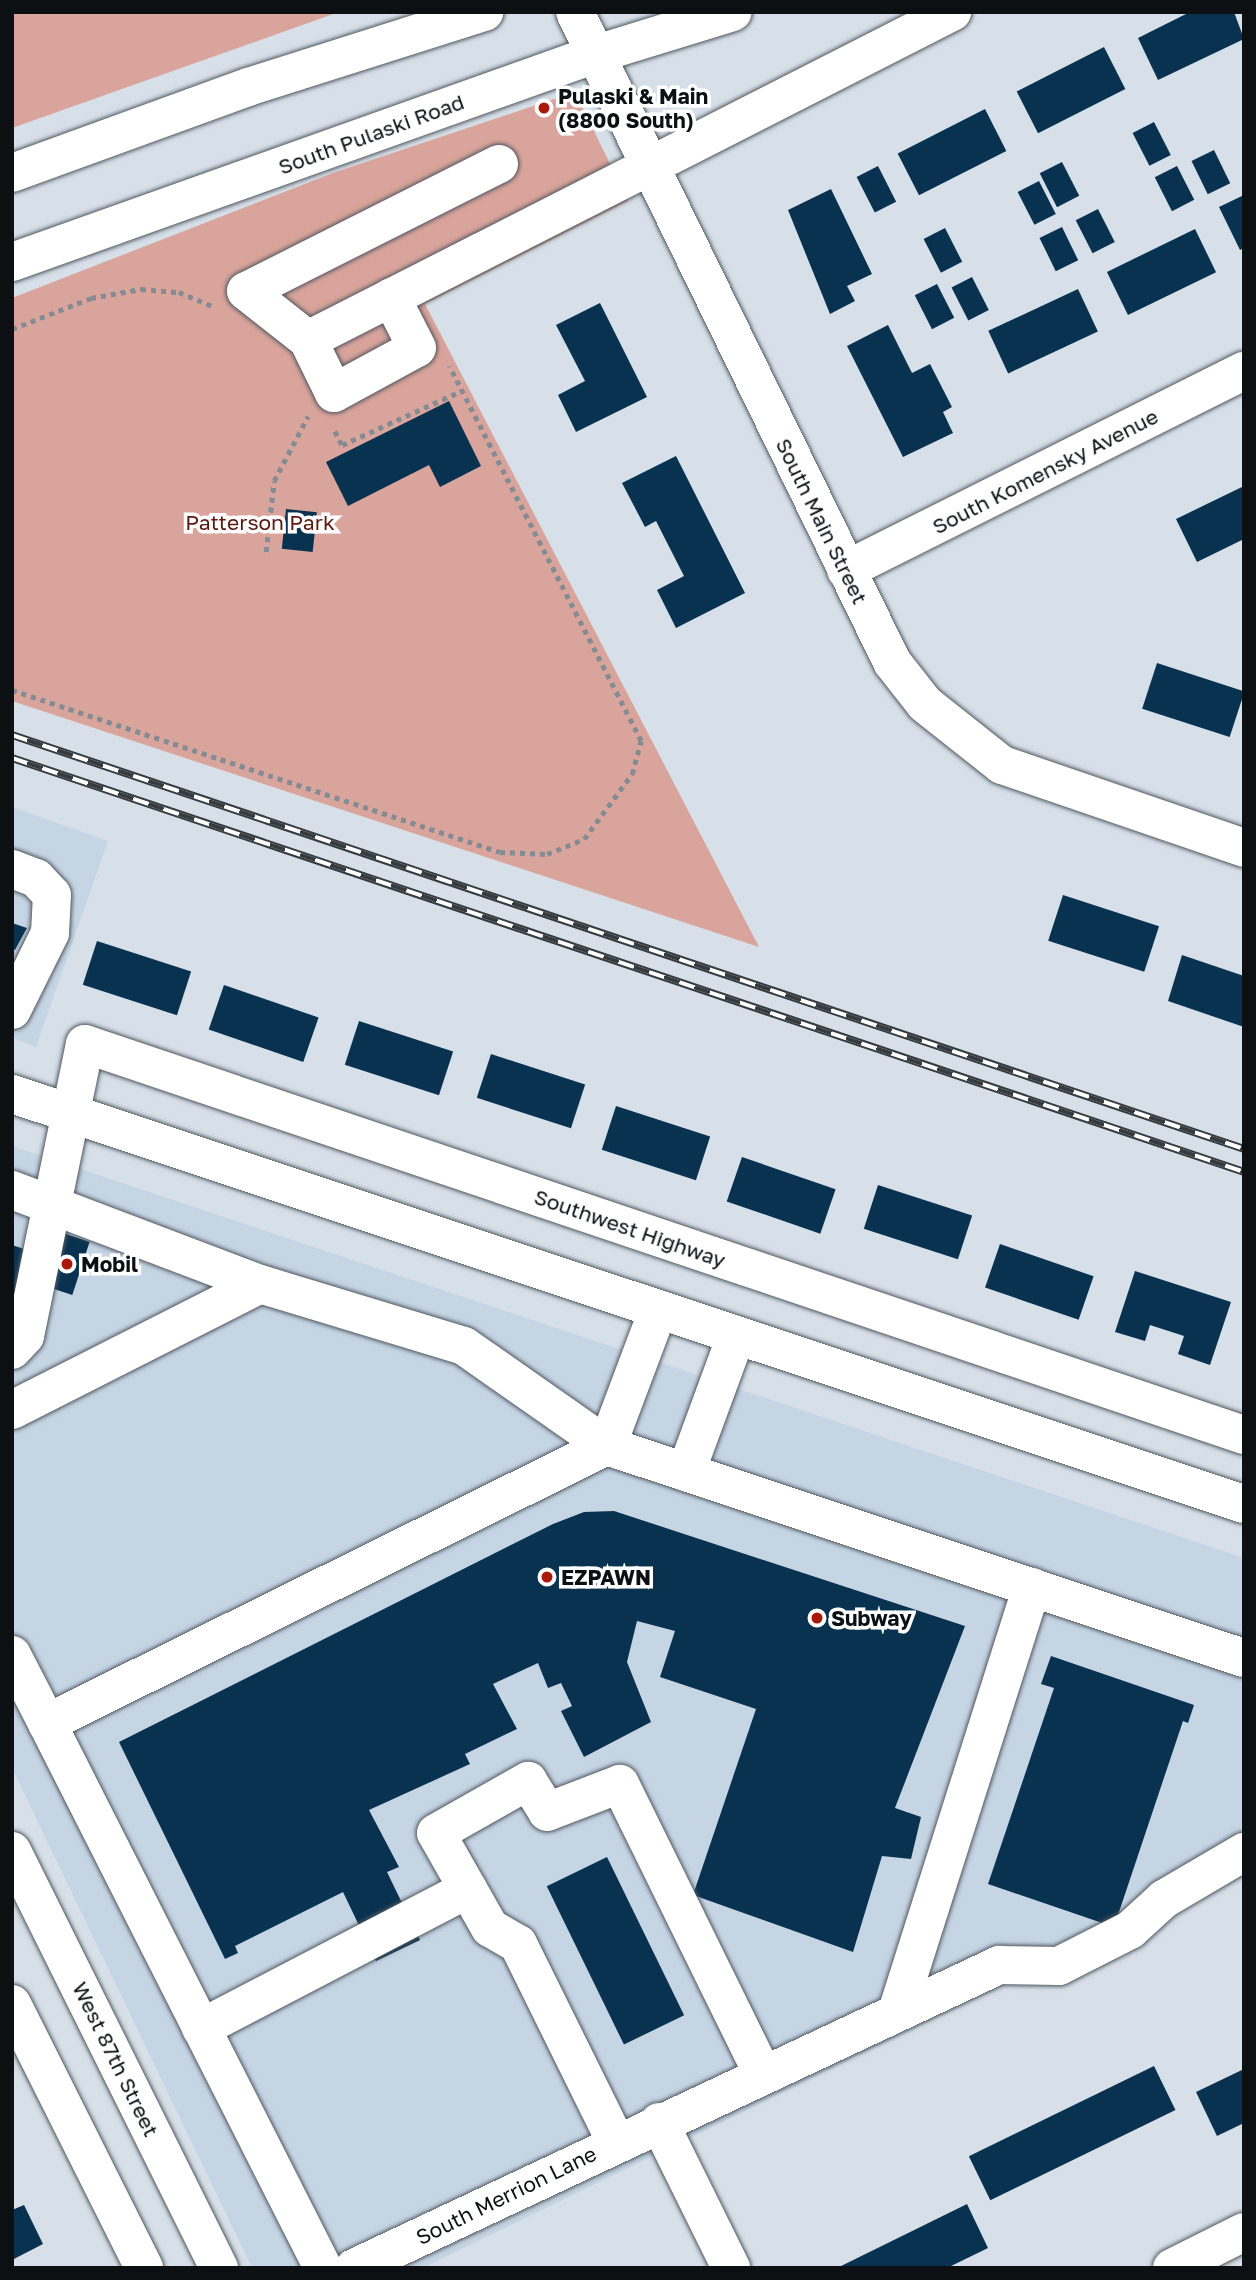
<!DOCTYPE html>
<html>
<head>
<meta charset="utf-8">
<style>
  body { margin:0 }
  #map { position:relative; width:1256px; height:2280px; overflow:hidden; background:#d7e0e9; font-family:"Golos Text",sans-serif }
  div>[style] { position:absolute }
  .built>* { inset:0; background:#c6d5e4 }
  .green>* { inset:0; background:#d9a49b }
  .building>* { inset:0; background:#093251; transform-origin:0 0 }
  .path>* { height:4.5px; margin-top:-2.25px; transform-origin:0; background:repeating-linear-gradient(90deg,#858b92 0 5px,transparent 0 10px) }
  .roads { filter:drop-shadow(0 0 2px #50575f) drop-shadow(0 0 2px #50575f) }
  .minor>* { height:38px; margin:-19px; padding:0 19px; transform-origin:19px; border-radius:19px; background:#fff }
  .major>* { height:38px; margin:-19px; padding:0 19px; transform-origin:19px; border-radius:19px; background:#fff }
  .rail>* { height:8px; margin-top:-4px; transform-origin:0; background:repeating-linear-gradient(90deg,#fff 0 16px,#363b3f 0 32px); box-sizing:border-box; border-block:2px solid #363b3f }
  .dots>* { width:19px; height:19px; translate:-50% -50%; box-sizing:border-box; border:4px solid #fff; border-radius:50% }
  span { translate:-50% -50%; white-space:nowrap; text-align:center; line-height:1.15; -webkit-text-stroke:7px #fff; paint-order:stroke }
  .poi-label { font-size:21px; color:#0d1013; font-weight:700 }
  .left { translate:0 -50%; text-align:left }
  .street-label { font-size:21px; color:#0d1013 }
  .park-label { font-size:21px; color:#5d1810 }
  .frame { position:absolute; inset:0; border:14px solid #0d1013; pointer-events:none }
</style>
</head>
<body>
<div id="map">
  <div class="built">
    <i style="clip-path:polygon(12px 807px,108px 841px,36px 1047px,12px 1038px)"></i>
    <i style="clip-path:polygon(12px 1146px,1244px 1558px,1244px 1868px,423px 2268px,252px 2268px,12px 1768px)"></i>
  </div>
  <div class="green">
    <i style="clip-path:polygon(12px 12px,339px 12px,12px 128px)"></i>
    <i style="clip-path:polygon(575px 92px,628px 201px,425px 304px,759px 947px,12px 701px,12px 298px,333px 173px)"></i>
  </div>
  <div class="building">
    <i style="clip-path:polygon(1190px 12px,1234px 12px,1244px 39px,1158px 80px,1138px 38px)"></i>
    <i style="left:1104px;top:47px;width:47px;height:98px;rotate:63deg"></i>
    <i style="left:985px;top:109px;width:47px;height:98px;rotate:63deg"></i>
    <i style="left:1154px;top:122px;width:37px;height:24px;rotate:63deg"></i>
    <i style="left:1214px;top:150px;width:37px;height:25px;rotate:64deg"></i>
    <i style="left:1062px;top:162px;width:38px;height:25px;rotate:63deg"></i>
    <i style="left:878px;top:166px;width:40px;height:24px;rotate:63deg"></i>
    <i style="left:1177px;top:166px;width:38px;height:25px;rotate:63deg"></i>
    <i style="left:1039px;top:181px;width:37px;height:24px;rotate:63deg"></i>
    <i style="clip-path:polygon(831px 189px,872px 274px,847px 286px,855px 301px,830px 314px,788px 210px)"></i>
    <i style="clip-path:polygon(1244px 195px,1244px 248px,1240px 250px,1219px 207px)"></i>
    <i style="left:1098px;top:209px;width:37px;height:25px;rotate:63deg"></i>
    <i style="left:1062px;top:227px;width:37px;height:25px;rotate:64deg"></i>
    <i style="left:945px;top:228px;width:38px;height:24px;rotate:63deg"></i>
    <i style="left:1195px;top:229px;width:48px;height:98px;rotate:64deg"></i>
    <i style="left:972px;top:277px;width:37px;height:23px;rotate:63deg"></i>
    <i style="left:937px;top:284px;width:38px;height:25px;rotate:63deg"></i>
    <i style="left:1078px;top:289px;width:47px;height:99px;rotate:65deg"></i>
    <i style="clip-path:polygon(600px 303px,647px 397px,576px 432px,558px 395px,585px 381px,556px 325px)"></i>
    <i style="clip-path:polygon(888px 325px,912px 373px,930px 364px,952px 407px,943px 412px,953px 433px,903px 457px,847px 346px)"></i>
    <i style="clip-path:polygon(449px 401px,481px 466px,440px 487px,429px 465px,348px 506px,326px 462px)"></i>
    <i style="clip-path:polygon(676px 456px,745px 593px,676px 628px,657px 590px,684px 576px,656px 521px,645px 527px,622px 483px)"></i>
    <i style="clip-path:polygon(1244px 486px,1244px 539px,1197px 562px,1176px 519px)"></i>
    <i style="left:286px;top:509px;width:31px;height:40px;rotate:6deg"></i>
    <i style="left:1157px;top:663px;width:92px;height:48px;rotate:18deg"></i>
    <i style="left:1063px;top:895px;width:101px;height:48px;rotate:18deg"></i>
    <i style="clip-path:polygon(12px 923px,27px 928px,15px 950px,12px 949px)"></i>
    <i style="left:97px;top:941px;width:99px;height:46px;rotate:18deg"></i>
    <i style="clip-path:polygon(1182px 955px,1244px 976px,1244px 1027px,1168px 1001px)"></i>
    <i style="left:224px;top:985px;width:100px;height:47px;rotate:19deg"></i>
    <i style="left:359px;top:1021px;width:99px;height:46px;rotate:18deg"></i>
    <i style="left:491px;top:1054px;width:99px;height:46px;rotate:18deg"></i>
    <i style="left:616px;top:1106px;width:99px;height:46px;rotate:18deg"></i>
    <i style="left:742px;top:1157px;width:99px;height:47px;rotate:19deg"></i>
    <i style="left:878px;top:1185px;width:99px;height:46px;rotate:18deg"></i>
    <i style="left:63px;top:1233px;width:28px;height:56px;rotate:18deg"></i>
    <i style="left:1000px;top:1244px;width:99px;height:46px;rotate:19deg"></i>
    <i style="clip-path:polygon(12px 1245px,36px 1253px,20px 1298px,12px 1296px)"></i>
    <i style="clip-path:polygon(1135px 1271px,1231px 1302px,1210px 1365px,1178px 1354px,1184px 1336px,1150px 1325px,1145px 1341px,1115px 1332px)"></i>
    <i style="clip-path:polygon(614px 1511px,965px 1626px,895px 1808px,921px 1817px,911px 1859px,882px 1856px,853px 1952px,693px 1895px,756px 1709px,660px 1677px,675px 1631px,637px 1621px,627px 1662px,651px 1722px,584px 1757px,561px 1711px,572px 1706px,561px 1683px,548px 1688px,538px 1663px,493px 1684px,517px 1729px,465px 1754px,470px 1764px,369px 1810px,399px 1867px,387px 1872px,420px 1940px,376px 1961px,343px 1892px,235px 1946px,238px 1953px,225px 1959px,119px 1742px,553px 1524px,584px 1512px)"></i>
    <i style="clip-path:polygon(1051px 1656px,1194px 1705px,1188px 1723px,1183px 1721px,1114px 1927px,988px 1884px,1054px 1688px,1041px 1684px)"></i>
    <i style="left:607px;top:1857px;width:176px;height:67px;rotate:64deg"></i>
    <i style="left:1154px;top:2066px;width:49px;height:206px;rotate:64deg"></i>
    <i style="clip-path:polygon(1244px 2069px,1244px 2123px,1217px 2136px,1196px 2092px)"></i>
    <i style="clip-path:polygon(967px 2204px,988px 2248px,947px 2268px,837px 2268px)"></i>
    <i style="clip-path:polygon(24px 2205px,43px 2244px,12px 2260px,12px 2210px)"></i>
  </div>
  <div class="path">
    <i style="left:12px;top:329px;width:85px;rotate:-21.4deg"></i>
    <i style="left:91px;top:298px;width:51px;rotate:-10.2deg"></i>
    <i style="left:141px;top:289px;width:38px;rotate:5deg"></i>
    <i style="left:179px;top:292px;width:36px;rotate:23deg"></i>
    <i style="left:335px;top:431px;width:16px;rotate:63deg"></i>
    <i style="left:342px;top:445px;width:131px;rotate:-24.4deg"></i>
    <i style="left:266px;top:552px;width:71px;rotate:-83.6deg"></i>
    <i style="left:274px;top:481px;width:73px;rotate:-62.4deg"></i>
    <i style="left:12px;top:690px;width:514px;rotate:18.36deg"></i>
    <i style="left:500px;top:852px;width:47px;rotate:2.4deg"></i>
    <i style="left:547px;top:854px;width:40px;rotate:-22deg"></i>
    <i style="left:584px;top:839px;width:81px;rotate:-53.6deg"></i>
    <i style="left:632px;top:774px;width:34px;rotate:-75deg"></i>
    <i style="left:641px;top:741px;width:421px;rotate:-117.1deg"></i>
  </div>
  <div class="roads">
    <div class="minor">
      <i style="left:575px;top:12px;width:723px;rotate:64deg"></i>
      <i style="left:892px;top:662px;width:53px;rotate:51.8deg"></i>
      <i style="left:925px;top:704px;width:98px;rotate:38.4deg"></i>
      <i style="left:1002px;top:765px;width:256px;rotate:18.9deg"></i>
      <i style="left:499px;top:164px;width:283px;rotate:153.3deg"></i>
      <i style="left:246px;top:291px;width:79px;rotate:38.3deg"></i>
      <i style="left:308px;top:340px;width:723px;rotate:-26.99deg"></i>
      <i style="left:308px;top:340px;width:59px;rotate:63.9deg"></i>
      <i style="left:334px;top:393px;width:94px;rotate:-28.5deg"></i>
      <i style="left:417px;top:348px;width:57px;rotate:-117deg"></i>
      <i style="left:846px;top:570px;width:445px;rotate:-26.6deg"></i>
      <i style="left:12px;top:869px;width:26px;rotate:21deg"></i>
      <i style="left:36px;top:878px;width:23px;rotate:47deg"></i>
      <i style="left:52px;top:895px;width:38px;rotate:93deg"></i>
      <i style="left:50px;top:933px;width:86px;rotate:116.3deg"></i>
      <i style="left:12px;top:1190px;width:265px;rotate:20.8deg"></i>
      <i style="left:12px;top:1350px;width:19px;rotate:-47deg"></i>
      <i style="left:25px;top:1336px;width:298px;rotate:-78.4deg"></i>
      <i style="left:85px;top:1044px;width:1223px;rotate:18.64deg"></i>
      <i style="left:12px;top:1410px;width:278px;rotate:-26.9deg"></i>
      <i style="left:260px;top:1284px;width:213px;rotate:16.9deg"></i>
      <i style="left:464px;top:1346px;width:174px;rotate:35deg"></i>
      <i style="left:607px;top:1446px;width:145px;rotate:-69.4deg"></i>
      <i style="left:686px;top:1472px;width:145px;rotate:-69.8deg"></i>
      <i style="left:12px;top:1655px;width:76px;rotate:62.8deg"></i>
      <i style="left:897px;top:2012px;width:446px;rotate:-72.4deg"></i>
      <i style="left:201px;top:2028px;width:301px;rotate:-27.5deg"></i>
      <i style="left:659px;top:2122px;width:163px;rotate:63.7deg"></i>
      <i style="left:616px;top:2142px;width:221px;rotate:-116.3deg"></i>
      <i style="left:518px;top:1944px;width:32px;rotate:-150deg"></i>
      <i style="left:490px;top:1928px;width:109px;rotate:-119.6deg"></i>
      <i style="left:436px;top:1833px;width:106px;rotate:-29.5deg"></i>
      <i style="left:528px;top:1781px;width:36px;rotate:58deg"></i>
      <i style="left:547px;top:1812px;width:78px;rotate:-21deg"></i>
      <i style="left:620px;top:1784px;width:323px;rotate:63.8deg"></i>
      <i style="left:323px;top:2268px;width:611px;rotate:-116.86deg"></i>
      <i style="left:47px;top:1723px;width:625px;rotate:-26.32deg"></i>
      <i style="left:607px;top:1446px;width:671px;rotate:18.41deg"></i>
      <i style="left:354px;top:2268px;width:713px;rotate:-25.16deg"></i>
      <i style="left:999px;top:1965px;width:60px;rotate:1deg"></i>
      <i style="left:1059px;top:1966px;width:80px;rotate:-26.9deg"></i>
      <i style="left:1130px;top:1930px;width:46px;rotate:-42.4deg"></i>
      <i style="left:1164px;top:1899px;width:93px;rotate:-30.4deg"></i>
      <i style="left:1172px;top:2268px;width:80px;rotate:-26.6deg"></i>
    </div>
    <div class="major">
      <i style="left:12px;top:173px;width:251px;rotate:-20deg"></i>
      <i style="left:248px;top:87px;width:248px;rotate:-17.6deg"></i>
      <i style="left:12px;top:262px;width:617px;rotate:-19.61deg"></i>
      <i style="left:593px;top:55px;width:146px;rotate:-17.1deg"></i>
      <i style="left:12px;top:1094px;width:1298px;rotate:18.41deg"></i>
      <i style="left:12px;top:1851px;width:466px;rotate:63.6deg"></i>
      <i style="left:12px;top:2004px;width:295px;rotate:63.4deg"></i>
    </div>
  </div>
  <div class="rail">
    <i style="left:12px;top:735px;width:1300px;rotate:18.57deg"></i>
    <i style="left:12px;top:758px;width:1300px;rotate:18.57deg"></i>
  </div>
  <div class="dots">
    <i style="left:544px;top:108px;background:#a9180b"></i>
    <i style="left:67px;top:1264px;background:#a9180b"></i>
    <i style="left:547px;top:1577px;background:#a9180b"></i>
    <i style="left:817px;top:1618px;background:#a9180b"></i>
  </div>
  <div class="poi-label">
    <span class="left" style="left:558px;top:108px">Pulaski &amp; Main<br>(8800 South)</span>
    <span class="left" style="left:81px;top:1264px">Mobil</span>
    <span class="left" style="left:561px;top:1577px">EZPAWN</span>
    <span class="left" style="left:831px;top:1618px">Subway</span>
  </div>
  <div class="street-label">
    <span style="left:371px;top:134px;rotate:-20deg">South Pulaski Road</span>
    <span style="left:1045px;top:471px;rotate:-27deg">South Komensky Avenue</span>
    <span style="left:822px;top:521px;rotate:64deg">South Main Street</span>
    <span style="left:630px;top:1228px;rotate:19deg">Southwest Highway</span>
    <span style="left:116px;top:2059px;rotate:64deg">West 87th Street</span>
    <span style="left:506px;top:2195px;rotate:-26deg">South Merrion Lane</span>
  </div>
  <div class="park-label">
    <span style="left:260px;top:522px">Patterson Park</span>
  </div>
  <div class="frame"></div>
</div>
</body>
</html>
